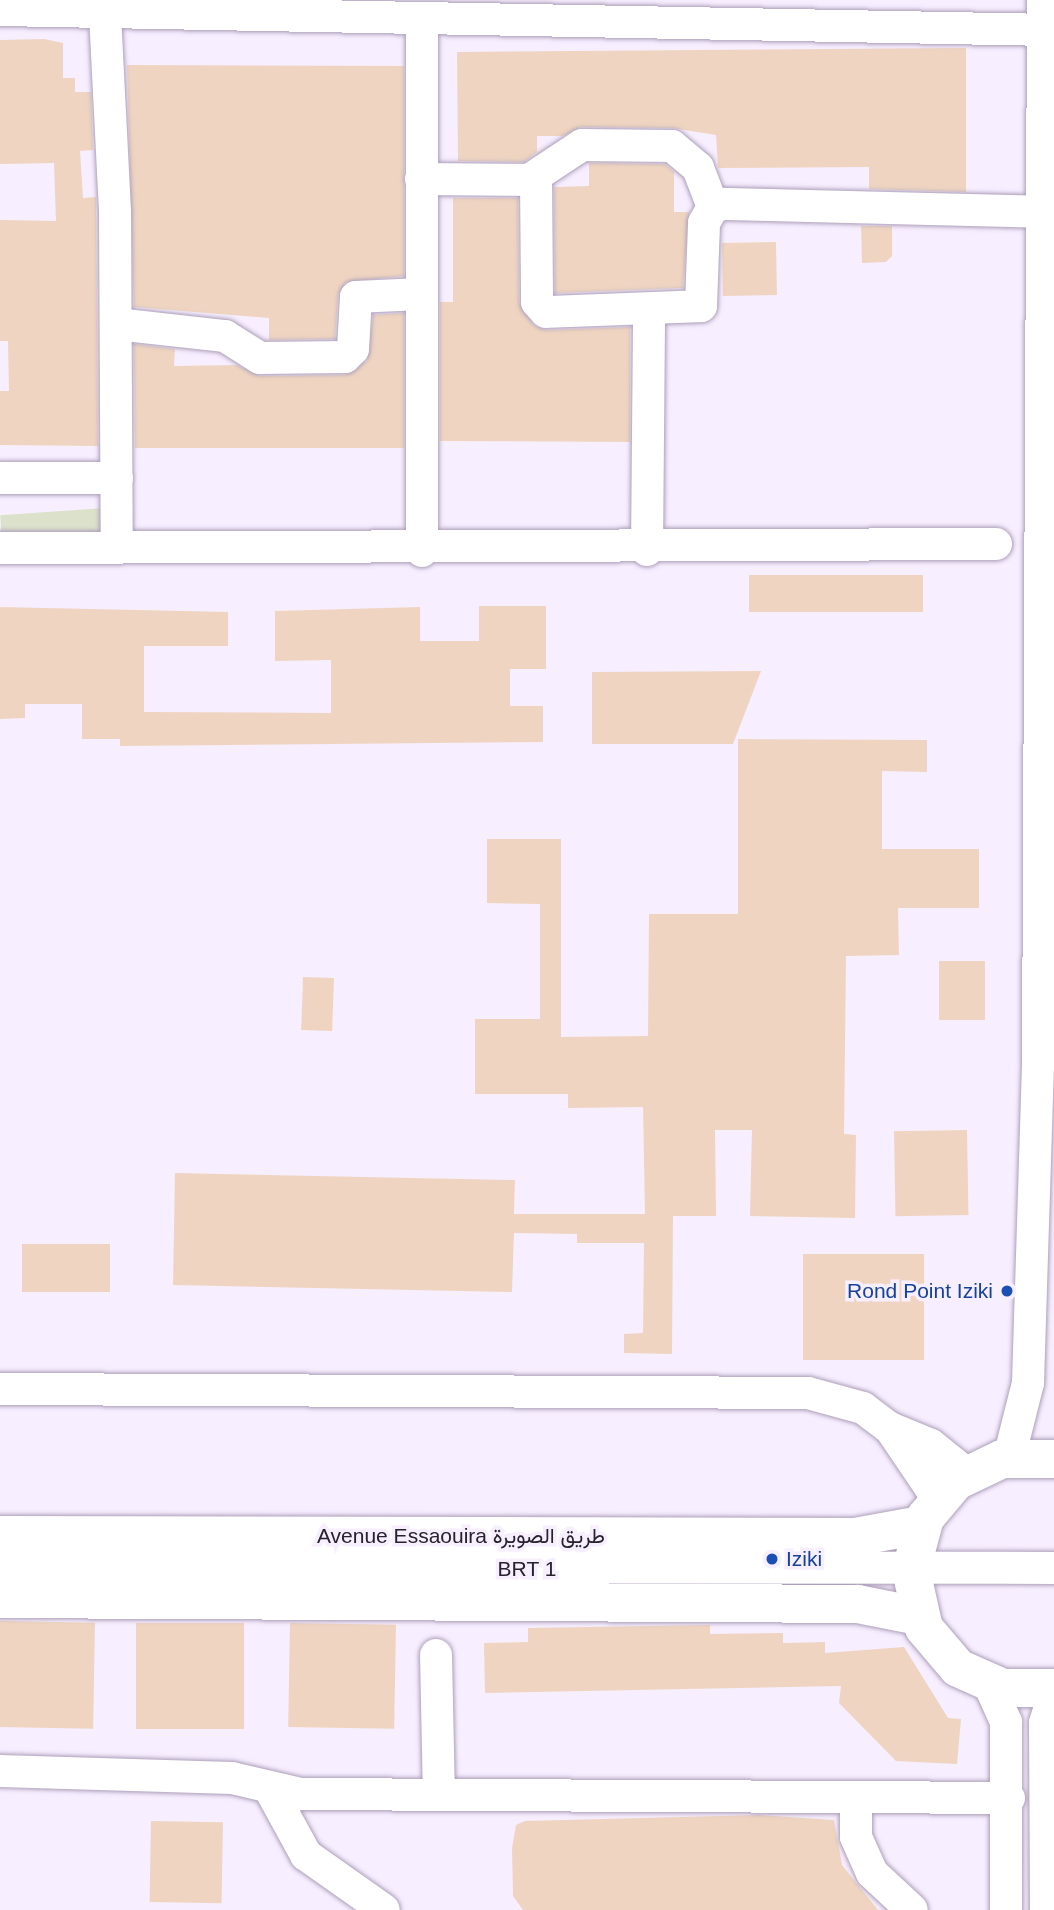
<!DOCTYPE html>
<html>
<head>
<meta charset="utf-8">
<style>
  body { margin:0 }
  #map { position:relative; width:1054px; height:1910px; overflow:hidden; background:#f7eeff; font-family:Arial,Vazirmatn,sans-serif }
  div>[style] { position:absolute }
  .green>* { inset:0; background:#dbe1cb; transform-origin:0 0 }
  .building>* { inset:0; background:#efd5c1; transform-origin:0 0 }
  .roads { filter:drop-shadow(0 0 2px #ad9fb9) drop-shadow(0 0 2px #ad9fb9) }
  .minor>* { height:32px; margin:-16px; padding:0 16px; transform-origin:16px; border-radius:16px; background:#fff }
  .major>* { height:38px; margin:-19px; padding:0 19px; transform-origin:19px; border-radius:19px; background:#fff }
  .dots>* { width:19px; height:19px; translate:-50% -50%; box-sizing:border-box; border:4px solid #f7eeff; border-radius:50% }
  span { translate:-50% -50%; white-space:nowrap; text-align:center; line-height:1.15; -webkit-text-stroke:7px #f7eeff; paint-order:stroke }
  .transit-label { font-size:21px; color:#164399 }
  .right { translate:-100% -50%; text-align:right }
  .left { translate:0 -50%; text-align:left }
  .street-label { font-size:21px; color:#27222b }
</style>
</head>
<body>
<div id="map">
  <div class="green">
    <i style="left:105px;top:508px;width:26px;height:105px;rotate:86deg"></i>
  </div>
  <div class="building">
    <i style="clip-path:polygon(44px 39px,63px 43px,63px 78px,75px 78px,75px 92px,91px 92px,93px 150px,80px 151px,83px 198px,96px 197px,98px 446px,0 445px,0 391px,9px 391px,8px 341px,0 341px,0 220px,56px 221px,54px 163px,0 164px,0 40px)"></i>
    <i style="clip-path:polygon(966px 48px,966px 192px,869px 189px,869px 167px,718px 168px,716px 135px,672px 128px,581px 127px,563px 136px,537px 136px,537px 152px,524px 162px,458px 161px,457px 52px)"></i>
    <i style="clip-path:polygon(127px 65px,404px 66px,404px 276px,346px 282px,338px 295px,335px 339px,269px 340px,269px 318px,134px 307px)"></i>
    <i style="clip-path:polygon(589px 163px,665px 164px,674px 172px,674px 212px,689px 212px,683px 288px,555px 293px,554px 187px,589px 186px)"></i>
    <i style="clip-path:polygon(453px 198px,518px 198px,519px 302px,533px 325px,547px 330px,630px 327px,630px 442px,440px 441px,440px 302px,453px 302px)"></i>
    <i style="clip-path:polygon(861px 226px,892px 226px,892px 256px,886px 262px,862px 263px)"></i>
    <i style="left:776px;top:242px;width:53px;height:54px;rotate:89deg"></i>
    <i style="clip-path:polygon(404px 313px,404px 448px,135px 448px,134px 344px,175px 349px,174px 366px,237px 365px,260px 376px,345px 375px,367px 361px,373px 315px)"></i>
    <i style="left:749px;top:575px;width:174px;height:37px"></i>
    <i style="clip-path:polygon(479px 606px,546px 606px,546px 669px,510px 669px,510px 706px,543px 706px,543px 742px,120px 746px,120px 739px,82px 739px,82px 704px,25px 704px,25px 718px,0 719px,0 607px,228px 612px,228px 646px,144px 646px,144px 712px,331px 713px,331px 660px,275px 661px,275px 611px,420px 607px,420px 641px,479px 641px)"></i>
    <i style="clip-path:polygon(761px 671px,733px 744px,592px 744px,592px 672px)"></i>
    <i style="clip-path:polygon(738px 739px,927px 740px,927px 772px,882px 771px,882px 849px,979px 849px,979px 908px,898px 908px,899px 955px,846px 956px,844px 1134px,856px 1135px,855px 1218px,750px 1216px,752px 1130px,715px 1130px,716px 1216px,673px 1216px,672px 1354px,624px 1353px,624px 1334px,643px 1333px,644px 1243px,577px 1243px,577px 1234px,514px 1233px,512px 1292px,173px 1285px,175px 1173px,515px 1180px,514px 1214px,645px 1214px,643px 1107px,568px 1108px,568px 1094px,475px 1094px,475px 1019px,540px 1019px,540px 904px,487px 903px,487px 839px,561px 839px,561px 1037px,648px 1036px,649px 914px,738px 914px)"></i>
    <i style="left:939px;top:961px;width:46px;height:59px"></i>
    <i style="left:303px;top:977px;width:31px;height:53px;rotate:2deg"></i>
    <i style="left:967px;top:1130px;width:85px;height:73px;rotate:89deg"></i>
    <i style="left:110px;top:1244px;width:48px;height:88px;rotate:90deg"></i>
    <i style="left:803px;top:1254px;width:121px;height:106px"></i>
    <i style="left:0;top:1621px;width:95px;height:106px;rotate:1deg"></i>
    <i style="left:136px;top:1623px;width:108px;height:106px"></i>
    <i style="left:290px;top:1623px;width:106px;height:104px;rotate:1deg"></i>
    <i style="clip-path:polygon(710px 1625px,710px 1634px,783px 1633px,783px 1643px,825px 1642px,825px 1653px,904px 1647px,948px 1718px,961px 1719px,957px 1764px,896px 1761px,839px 1703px,841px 1686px,485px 1693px,484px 1643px,528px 1642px,528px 1628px)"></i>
    <i style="clip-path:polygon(760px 1815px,834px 1820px,842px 1865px,878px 1910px,523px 1910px,513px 1896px,512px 1848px,516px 1825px,525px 1821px)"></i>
    <i style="left:151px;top:1821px;width:72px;height:81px;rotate:1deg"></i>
  </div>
  <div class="roads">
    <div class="minor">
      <i style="left:0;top:10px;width:1054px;rotate:1.09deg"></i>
      <i style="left:105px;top:14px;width:198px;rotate:87.1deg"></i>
      <i style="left:115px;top:212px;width:336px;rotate:89.7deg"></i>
      <i style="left:422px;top:23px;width:528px;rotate:90deg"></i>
      <i style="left:532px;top:178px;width:60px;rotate:-33.4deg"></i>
      <i style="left:582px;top:145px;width:90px;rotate:0.6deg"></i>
      <i style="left:672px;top:146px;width:34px;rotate:40deg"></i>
      <i style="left:698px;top:168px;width:42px;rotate:69deg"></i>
      <i style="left:421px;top:179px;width:115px;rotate:0.5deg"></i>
      <i style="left:536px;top:180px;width:122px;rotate:89.5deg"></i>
      <i style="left:537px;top:302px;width:13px;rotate:48deg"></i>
      <i style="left:546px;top:312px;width:155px;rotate:-2.2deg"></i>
      <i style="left:701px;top:306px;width:83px;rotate:-87.9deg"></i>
      <i style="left:704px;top:223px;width:18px;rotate:-61deg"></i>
      <i style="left:713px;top:207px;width:11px;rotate:-15deg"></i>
      <i style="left:724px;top:204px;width:330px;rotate:1.4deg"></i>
      <i style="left:116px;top:324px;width:110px;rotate:6.3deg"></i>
      <i style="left:225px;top:336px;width:41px;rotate:32.2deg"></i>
      <i style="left:260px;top:358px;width:85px;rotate:-0.7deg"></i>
      <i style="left:345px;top:357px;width:11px;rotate:-45deg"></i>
      <i style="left:353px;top:349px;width:52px;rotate:-86.7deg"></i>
      <i style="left:356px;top:297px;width:65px;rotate:-2.6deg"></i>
      <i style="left:0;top:478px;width:117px"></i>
      <i style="left:0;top:548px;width:996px;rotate:-0.23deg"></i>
      <i style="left:647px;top:550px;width:240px;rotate:-89.5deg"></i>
      <i style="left:0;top:1389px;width:808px;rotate:0.28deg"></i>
      <i style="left:808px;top:1393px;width:57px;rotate:15.3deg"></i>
      <i style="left:863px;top:1408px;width:34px;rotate:37deg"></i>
      <i style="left:890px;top:1428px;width:44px;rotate:22.5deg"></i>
      <i style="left:931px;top:1445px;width:45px;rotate:38.7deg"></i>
      <i style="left:890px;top:1428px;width:86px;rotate:55.9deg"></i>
      <i style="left:1009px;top:1458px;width:77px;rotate:-75.8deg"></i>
      <i style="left:1028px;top:1383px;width:317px;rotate:-88.2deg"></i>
      <i style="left:1038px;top:1066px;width:1066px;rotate:-89.73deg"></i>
      <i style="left:0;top:1567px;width:1054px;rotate:0.05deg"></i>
      <i style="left:436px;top:1655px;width:139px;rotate:88.8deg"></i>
      <i style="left:989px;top:1684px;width:42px;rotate:65.9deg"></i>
      <i style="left:1006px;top:1722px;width:188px;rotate:90deg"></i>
      <i style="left:0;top:1771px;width:232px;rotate:1.7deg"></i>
      <i style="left:232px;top:1778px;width:71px;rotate:13.1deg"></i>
      <i style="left:301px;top:1794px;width:708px;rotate:0.32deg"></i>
      <i style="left:271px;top:1791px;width:73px;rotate:61.3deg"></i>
      <i style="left:306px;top:1855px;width:95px;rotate:35.2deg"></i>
      <i style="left:856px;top:1798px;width:39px;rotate:90deg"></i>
      <i style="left:856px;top:1837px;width:39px;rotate:66deg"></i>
      <i style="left:872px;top:1873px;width:54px;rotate:42.8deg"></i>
      <i style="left:1046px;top:1910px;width:187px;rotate:-90.3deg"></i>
      <i style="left:1045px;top:1723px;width:31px;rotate:-73deg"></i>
    </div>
    <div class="major">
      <i style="left:1054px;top:1459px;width:52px;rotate:180deg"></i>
      <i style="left:1002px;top:1459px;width:51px;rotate:154.4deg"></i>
      <i style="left:956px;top:1481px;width:48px;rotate:130deg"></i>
      <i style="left:925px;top:1518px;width:54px;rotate:105.1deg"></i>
      <i style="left:911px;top:1570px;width:59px;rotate:77.4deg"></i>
      <i style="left:924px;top:1628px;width:52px;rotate:49.6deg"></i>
      <i style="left:958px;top:1668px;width:49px;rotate:24deg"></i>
      <i style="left:1003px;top:1688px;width:51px"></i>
      <i style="left:0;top:1535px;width:855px;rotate:0.13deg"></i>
      <i style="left:855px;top:1537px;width:67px;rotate:-10.3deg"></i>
      <i style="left:0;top:1599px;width:858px;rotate:0.33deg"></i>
      <i style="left:858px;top:1604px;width:61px;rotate:11.3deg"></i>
    </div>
  </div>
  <div class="dots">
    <i style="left:1007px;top:1291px;background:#1a4fb4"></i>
    <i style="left:772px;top:1559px;background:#1a4fb4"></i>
  </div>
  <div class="transit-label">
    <span class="right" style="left:993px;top:1291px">Rond Point Iziki</span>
    <span class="left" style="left:786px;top:1559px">Iziki</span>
  </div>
  <div class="street-label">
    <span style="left:461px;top:1536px">Avenue Essaouira طريق الصويرة</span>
    <span style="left:527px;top:1569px">BRT 1</span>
  </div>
</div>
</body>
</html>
